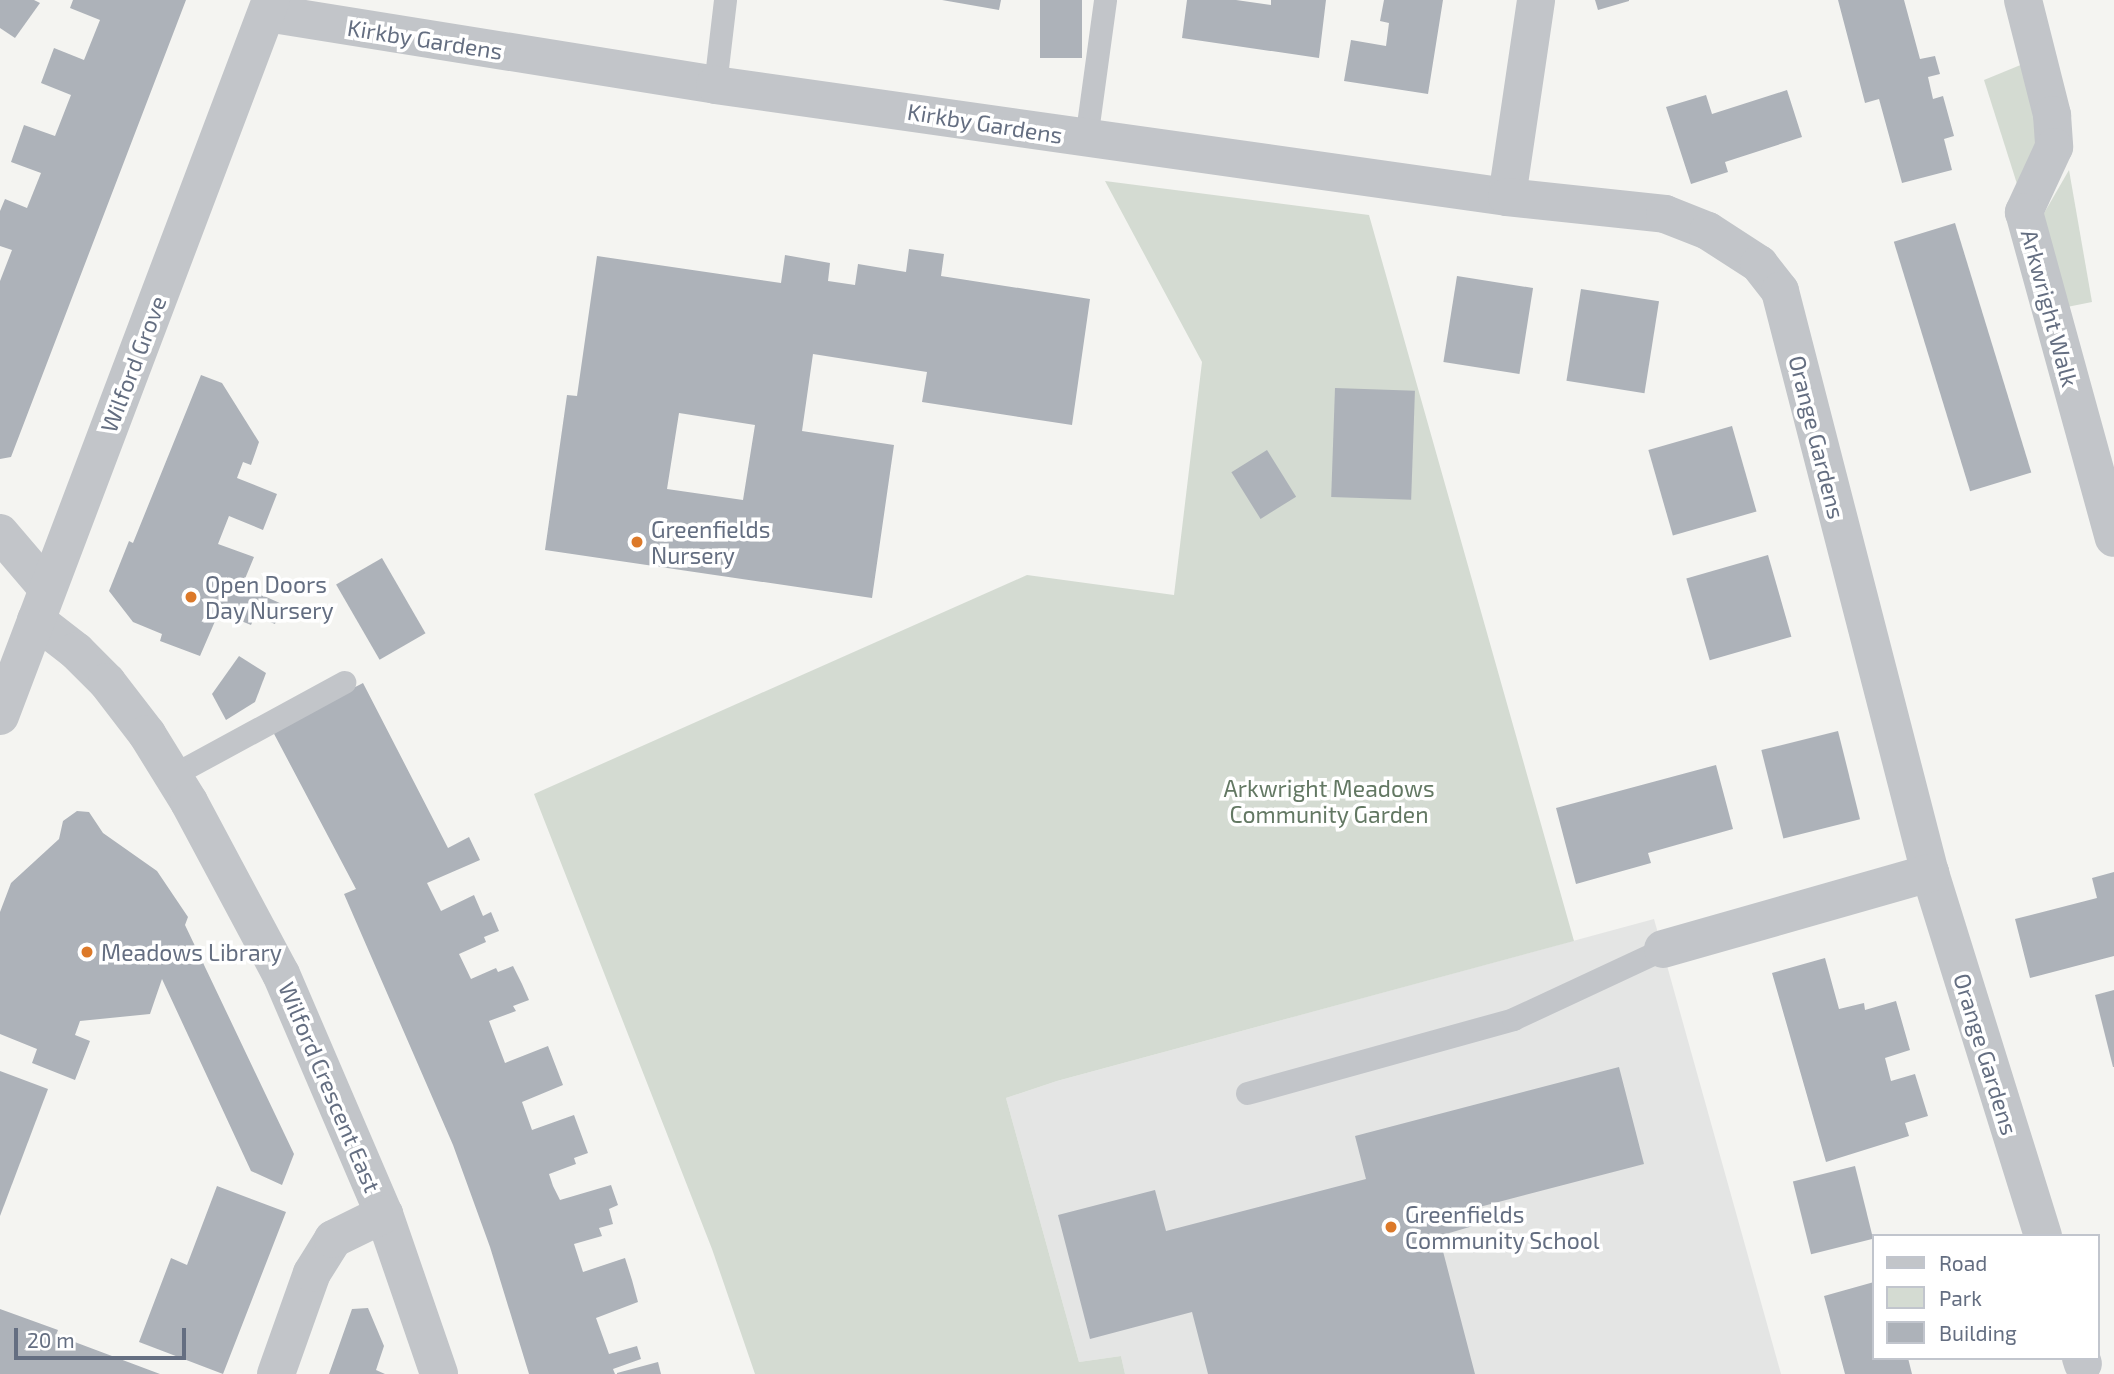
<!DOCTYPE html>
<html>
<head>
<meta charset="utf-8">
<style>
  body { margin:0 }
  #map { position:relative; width:2114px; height:1374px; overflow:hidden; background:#f4f4f1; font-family:"Exo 2",sans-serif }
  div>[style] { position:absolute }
  .built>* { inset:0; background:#e4e5e4 }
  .green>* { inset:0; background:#d4dbd2 }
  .building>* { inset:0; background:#adb2b9; transform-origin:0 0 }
  .service>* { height:23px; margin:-11.5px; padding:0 11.5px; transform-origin:11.5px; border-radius:11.5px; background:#c2c5c9 }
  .minor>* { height:38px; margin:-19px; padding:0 19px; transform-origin:19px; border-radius:19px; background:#c2c5c9 }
  .tertiary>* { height:38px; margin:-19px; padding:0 19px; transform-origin:19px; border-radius:19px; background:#c2c5c9 }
  .dots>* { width:19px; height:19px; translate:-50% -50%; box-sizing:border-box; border:4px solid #fff; border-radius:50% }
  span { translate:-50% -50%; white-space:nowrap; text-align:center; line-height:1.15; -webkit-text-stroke:7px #fff; paint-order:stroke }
  .street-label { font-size:23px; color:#646e81 }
  .poi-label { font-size:23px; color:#646e81 }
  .left { translate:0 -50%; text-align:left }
  .park-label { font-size:23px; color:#637863 }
  .legend { position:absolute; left:1872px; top:1234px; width:228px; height:126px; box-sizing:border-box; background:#fff; border:2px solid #c1c5cd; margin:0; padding:9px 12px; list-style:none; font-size:21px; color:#646e81 }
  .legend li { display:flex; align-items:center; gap:14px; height:35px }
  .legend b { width:35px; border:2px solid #c1c5cd }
  .scale { position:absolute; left:14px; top:1328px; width:172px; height:32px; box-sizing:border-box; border:4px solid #646e81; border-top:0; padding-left:9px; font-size:21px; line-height:24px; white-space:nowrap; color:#646e81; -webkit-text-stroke:5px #fff; paint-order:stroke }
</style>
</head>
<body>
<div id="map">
  <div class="built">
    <i style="clip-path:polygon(1654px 919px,1781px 1374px,1125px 1374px,1121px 1356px,1079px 1362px,1006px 1098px,1057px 1081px)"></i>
  </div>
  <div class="green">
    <i style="clip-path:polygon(2023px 64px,2041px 150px,2018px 187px,1984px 80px)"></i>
    <i style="clip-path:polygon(2069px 170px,2092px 302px,2067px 307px,2043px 215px)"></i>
    <i style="clip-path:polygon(1105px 181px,1369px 215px,1574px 941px,1057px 1081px,1006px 1098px,1079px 1362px,1121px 1356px,1125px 1374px,755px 1374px,712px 1249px,534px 794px,1027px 575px,1174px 595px,1202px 362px)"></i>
  </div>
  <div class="building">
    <i style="clip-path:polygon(0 0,34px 0,40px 3px,15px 38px,0 28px)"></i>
    <i style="clip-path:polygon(73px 0,186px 0,11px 457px,0 459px,0 281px,12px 250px,0 246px,0 211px,5px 199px,27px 208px,41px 173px,11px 162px,24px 125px,55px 136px,71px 95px,41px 83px,54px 48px,84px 60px,100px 20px,70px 8px)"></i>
    <i style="clip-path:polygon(942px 0,1001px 0,999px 10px)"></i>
    <i style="left:1040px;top:0;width:42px;height:58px"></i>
    <i style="clip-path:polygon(1187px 0,1236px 0,1271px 5px,1271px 0,1326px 0,1319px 58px,1182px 38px)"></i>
    <i style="clip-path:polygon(1384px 0,1443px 0,1428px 94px,1344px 81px,1351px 40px,1386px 46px,1389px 23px,1380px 21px)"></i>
    <i style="clip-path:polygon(1595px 0,1629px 0,1629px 1px,1598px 10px)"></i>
    <i style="clip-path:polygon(1838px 0,1904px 0,1920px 59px,1935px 56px,1940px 74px,1928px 77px,1933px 99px,1943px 96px,1954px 136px,1944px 139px,1952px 170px,1902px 183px,1879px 99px,1865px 103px)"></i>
    <i style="clip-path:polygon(1787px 90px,1802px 137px,1725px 162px,1728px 172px,1691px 184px,1666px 107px,1706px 95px,1712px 114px)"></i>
    <i style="left:1955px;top:223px;width:261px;height:64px;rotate:73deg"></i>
    <i style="clip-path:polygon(evenodd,909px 249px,944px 254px,941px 276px,1090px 299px,1072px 425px,922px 402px,927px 372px,813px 354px,802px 431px,894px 445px,872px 598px,545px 550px,567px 395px,577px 396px,597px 256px,781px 283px,785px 255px,830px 263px,828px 281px,855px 285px,858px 264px,906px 272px,909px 249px,679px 413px,755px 425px,743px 500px,667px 489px,679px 413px)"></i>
    <i style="left:1457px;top:276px;width:77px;height:87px;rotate:9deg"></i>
    <i style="left:1581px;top:289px;width:79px;height:93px;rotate:9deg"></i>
    <i style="clip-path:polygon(201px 375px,222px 383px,259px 442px,251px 465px,243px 462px,237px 478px,277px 494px,263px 530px,229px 516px,218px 544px,254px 557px,242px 586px,282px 604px,275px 624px,255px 616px,251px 625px,219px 612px,200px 656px,160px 641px,162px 634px,133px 622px,109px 591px,129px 541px,133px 543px)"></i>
    <i style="left:1335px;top:388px;width:80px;height:109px;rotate:2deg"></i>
    <i style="left:1732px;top:426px;width:89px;height:87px;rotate:74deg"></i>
    <i style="left:1267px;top:450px;width:55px;height:42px;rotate:58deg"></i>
    <i style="left:1768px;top:555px;width:85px;height:85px;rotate:74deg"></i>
    <i style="left:382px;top:558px;width:87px;height:53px;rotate:60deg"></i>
    <i style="clip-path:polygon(239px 656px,266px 673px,255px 702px,226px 720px,212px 694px)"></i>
    <i style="clip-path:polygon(363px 683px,448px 848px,469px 837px,480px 860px,427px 883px,441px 911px,474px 895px,483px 916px,491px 912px,499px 931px,484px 937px,486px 942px,459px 954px,471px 979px,496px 968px,498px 972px,513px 966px,522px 984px,529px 1000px,513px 1006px,516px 1011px,489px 1021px,505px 1063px,548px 1046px,563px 1085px,522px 1102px,532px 1130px,574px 1115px,588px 1153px,574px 1158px,576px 1164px,549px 1174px,553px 1186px,560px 1200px,611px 1185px,618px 1205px,609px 1209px,613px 1224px,599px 1228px,602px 1236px,574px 1244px,583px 1272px,625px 1258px,632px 1280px,638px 1302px,596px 1318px,609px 1354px,637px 1346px,641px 1359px,613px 1369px,615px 1374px,529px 1374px,490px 1247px,453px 1145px,344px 894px,356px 889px,272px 730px)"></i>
    <i style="left:1838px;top:731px;width:91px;height:79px;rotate:76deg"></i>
    <i style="clip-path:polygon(1716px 765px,1733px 829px,1648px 853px,1651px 863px,1576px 884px,1556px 808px)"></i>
    <i style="clip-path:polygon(77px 811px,89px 812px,103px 833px,157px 871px,188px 917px,185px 925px,294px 1154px,282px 1185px,251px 1171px,162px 979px,150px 1014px,80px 1021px,75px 1035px,90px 1041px,75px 1080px,32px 1063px,37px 1049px,0 1034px,0 912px,11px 883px,59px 839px,63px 821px)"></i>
    <i style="clip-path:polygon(2114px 872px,2114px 956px,2030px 978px,2015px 919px,2097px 898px,2092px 878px)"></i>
    <i style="clip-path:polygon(1825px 958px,1839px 1009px,1864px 1003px,1865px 1010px,1896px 1001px,1910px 1050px,1885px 1058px,1891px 1081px,1915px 1074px,1928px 1116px,1905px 1123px,1909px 1136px,1826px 1162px,1772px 973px)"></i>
    <i style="clip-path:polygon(2114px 990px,2114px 1067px,2113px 1067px,2095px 995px)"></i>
    <i style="clip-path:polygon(1619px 1067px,1644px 1164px,1468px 1210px,1473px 1226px,1439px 1236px,1475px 1374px,1208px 1374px,1192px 1312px,1090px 1339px,1058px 1215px,1155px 1190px,1166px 1231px,1366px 1179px,1355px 1136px)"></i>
    <i style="clip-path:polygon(0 1071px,48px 1089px,0 1216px)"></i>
    <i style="left:1855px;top:1166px;width:75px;height:64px;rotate:76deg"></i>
    <i style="clip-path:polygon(217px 1186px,286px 1212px,223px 1374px,139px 1342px,171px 1258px,187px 1265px)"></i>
    <i style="clip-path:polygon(1874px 1282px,1874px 1358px,1908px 1358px,1912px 1374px,1845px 1374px,1824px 1296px)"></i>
    <i style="clip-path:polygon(368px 1308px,384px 1346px,376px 1370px,385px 1374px,329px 1374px,352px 1309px)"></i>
    <i style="clip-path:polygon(0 1309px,58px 1330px,56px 1335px,160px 1374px,0 1374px)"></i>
    <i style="clip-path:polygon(658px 1362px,661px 1374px,617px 1374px,617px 1373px)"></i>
  </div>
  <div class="service">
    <i style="left:715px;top:85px;width:86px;rotate:-83.3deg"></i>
    <i style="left:1086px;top:139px;width:140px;rotate:-82.2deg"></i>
    <i style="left:173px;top:775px;width:195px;rotate:-28.5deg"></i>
    <i style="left:1247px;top:1093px;width:276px;rotate:-15.5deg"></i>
    <i style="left:1513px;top:1019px;width:166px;rotate:-25deg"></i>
  </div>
  <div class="minor">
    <i style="left:2023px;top:0;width:119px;rotate:75.8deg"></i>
    <i style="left:2052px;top:115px;width:32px;rotate:86deg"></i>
    <i style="left:2054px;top:147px;width:72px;rotate:114.8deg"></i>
    <i style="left:2024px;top:212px;width:338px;rotate:74.6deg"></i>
    <i style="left:267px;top:13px;width:454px;rotate:9.1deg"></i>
    <i style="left:715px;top:85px;width:800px;rotate:8.05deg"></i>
    <i style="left:1507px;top:197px;width:199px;rotate:-81.6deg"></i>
    <i style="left:1507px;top:197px;width:159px;rotate:6.1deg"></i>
    <i style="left:1665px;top:214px;width:46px;rotate:21.6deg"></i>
    <i style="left:1708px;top:231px;width:61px;rotate:32.9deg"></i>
    <i style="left:1759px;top:264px;width:34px;rotate:52deg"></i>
    <i style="left:1780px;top:291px;width:601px;rotate:75.55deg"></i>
    <i style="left:1930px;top:873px;width:380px;rotate:72.7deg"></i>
    <i style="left:0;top:533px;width:72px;rotate:49.5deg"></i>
    <i style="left:36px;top:620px;width:51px;rotate:37.8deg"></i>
    <i style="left:76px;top:651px;width:44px;rotate:45deg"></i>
    <i style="left:107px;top:682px;width:66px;rotate:52.4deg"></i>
    <i style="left:147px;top:734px;width:80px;rotate:58.3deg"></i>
    <i style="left:189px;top:802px;width:195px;rotate:61.9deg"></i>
    <i style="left:281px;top:974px;width:261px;rotate:66.8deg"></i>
    <i style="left:384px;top:1214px;width:169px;rotate:71deg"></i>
    <i style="left:1663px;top:949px;width:278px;rotate:-15.9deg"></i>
    <i style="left:2081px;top:1358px;width:6px;rotate:72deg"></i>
    <i style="left:276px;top:1374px;width:107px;rotate:-70.4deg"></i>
    <i style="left:312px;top:1273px;width:40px;rotate:-58deg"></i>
    <i style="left:333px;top:1239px;width:57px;rotate:-26.1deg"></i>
  </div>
  <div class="tertiary">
    <i style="left:0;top:716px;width:766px;rotate:-69.27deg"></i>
  </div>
  <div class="dots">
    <i style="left:637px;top:542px;background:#dc7929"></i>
    <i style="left:191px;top:597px;background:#dc7929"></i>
    <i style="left:87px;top:952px;background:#dc7929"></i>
    <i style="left:1391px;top:1227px;background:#dc7929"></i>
  </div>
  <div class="street-label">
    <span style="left:425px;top:39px;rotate:9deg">Kirkby Gardens</span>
    <span style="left:985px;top:123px;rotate:9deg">Kirkby Gardens</span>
    <span style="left:2050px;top:308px;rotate:75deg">Arkwright Walk</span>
    <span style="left:133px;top:364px;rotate:-69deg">Wilford Grove</span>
    <span style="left:1817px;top:437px;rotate:76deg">Orange Gardens</span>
    <span style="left:1986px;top:1054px;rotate:73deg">Orange Gardens</span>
    <span style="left:330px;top:1087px;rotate:67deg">Wilford Crescent East</span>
  </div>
  <div class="poi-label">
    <span class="left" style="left:651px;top:542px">Greenfields<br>Nursery</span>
    <span class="left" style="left:205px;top:597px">Open Doors<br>Day Nursery</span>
    <span class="left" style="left:101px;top:952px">Meadows Library</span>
    <span class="left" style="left:1405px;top:1227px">Greenfields<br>Community School</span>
  </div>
  <div class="park-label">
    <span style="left:1329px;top:801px">Arkwright Meadows<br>Community Garden</span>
  </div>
  <ul class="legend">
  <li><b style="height:9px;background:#c2c5c9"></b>Road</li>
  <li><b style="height:19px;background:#d4dbd2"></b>Park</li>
  <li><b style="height:19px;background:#adb2b9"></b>Building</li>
  </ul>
  <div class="scale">20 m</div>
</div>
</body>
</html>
